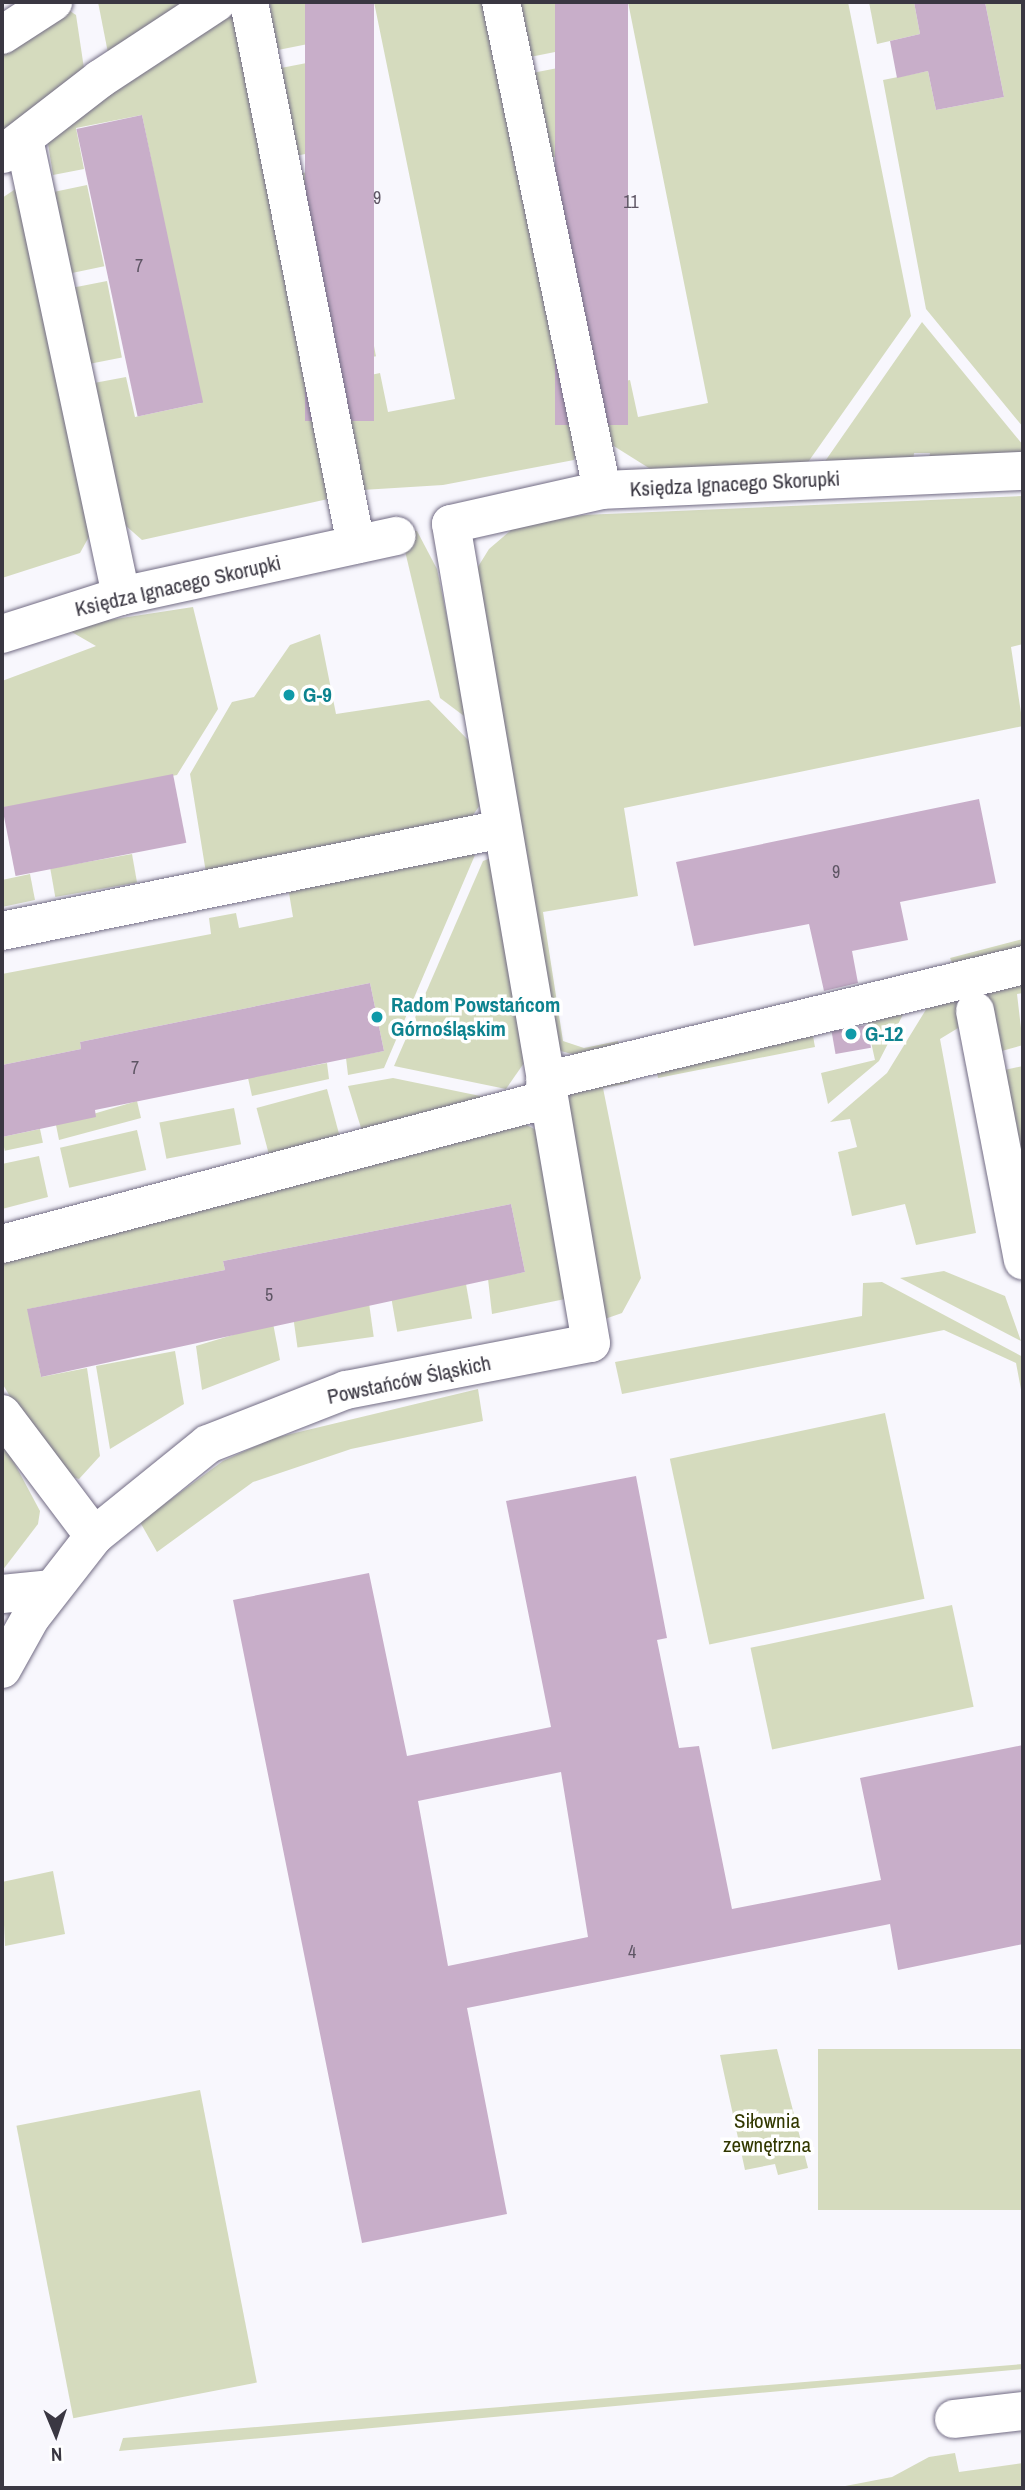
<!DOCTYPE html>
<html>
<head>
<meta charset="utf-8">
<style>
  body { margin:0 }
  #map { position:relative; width:1025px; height:2490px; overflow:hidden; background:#f8f7fd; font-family:"Archivo Narrow",sans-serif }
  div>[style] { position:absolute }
  .green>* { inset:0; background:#d5dbbe; transform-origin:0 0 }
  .building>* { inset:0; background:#c8aec9; transform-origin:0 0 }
  .roads { filter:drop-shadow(0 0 2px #726c84) drop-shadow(0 0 2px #726c84) }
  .minor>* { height:38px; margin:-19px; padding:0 19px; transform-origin:19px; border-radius:19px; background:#fff }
  .dots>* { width:19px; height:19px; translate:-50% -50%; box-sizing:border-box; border:4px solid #fff; border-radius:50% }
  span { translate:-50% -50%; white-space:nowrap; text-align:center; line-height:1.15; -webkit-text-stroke:7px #fff; paint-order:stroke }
  .number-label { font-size:18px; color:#5e5564 }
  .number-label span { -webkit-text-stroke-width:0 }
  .street-label { font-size:21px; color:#3a3742 }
  .culture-label { font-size:21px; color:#0d838f; font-weight:700 }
  .left { translate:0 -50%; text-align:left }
  .park-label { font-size:21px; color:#323800 }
  .frame { position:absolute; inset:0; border:4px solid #3a3742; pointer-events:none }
  .north { position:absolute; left:21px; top:2399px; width:70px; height:70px; -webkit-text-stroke:5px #fff; paint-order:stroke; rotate:178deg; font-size:19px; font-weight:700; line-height:28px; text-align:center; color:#3a3742 }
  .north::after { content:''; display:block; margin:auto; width:24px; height:32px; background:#3a3742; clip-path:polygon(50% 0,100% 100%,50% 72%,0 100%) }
</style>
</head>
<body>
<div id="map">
  <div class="green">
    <i style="clip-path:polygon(98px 2px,192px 2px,109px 58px)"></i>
    <i style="clip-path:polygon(270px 2px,305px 2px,313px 43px,273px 51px)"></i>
    <i style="clip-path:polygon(374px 2px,490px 2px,579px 449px,574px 460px,443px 485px,362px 490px,338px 382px,380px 373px,388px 412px,455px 399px)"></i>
    <i style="clip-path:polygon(515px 2px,555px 2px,565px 50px,525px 58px)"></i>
    <i style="clip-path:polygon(628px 2px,848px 2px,911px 316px,806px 465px,652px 470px,609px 443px,594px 388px,630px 380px,638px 417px,708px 403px)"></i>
    <i style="clip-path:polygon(869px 2px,914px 2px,920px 34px,877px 44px)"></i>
    <i style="clip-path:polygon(985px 2px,1023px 2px,1023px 427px,926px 309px,883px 80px,928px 71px,936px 110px,1004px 97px)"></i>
    <i style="clip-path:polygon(226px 8px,236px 21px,328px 499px,142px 540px,125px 525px,94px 383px,126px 377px,135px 417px,201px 403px,142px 115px,76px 128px,84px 169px,53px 175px,47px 137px)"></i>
    <i style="clip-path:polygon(67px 9px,76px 15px,85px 75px,2px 138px,2px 52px)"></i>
    <i style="left:317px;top:61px;width:89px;height:42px;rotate:79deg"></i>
    <i style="left:568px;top:66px;width:87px;height:39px;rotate:79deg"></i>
    <i style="left:338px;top:166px;width:87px;height:44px;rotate:79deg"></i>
    <i style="left:589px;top:171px;width:90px;height:40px;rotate:78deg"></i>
    <i style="clip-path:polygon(23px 184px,91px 533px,80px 553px,2px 578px,2px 198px)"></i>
    <i style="left:87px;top:185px;width:83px;height:33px;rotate:78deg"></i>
    <i style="left:359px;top:269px;width:89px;height:45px;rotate:79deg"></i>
    <i style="left:610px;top:275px;width:86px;height:39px;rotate:79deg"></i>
    <i style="left:107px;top:281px;width:78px;height:35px;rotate:79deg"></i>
    <i style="clip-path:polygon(922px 322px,1023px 445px,1023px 461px,928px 463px,930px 453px,914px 453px,913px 462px,821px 467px)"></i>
    <i style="clip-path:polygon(1023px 496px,1023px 644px,1011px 647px,1023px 726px,624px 808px,638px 896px,543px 912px,563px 1041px,584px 1048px,618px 1041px,618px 1051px,583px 1057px,553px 1049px,476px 570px,489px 549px,517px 525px,583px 515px)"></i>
    <i style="clip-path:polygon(400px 530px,417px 531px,437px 569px,468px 719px,440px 698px)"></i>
    <i style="clip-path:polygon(193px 607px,218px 709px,177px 775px,2px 808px,2px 681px,96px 646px,63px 627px)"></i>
    <i style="clip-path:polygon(320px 634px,336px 714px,429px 700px,473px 745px,480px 805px,471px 818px,207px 879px,190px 774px,232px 702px,254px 697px,290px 645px)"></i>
    <i style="clip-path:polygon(468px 852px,475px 855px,384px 1068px,348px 1075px,346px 1058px,384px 1051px,370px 983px,80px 1042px,81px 1049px,2px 1065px,2px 974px,211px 934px,209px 918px,236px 913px,239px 928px,293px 917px,288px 887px)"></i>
    <i style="left:132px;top:854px;width:29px;height:83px;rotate:80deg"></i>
    <i style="clip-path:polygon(491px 858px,524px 1063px,506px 1089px,394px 1066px,483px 861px)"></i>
    <i style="clip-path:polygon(30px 874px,35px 900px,2px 907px,2px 880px)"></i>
    <i style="clip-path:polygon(1023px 939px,1023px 949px,953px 965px,950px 958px)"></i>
    <i style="clip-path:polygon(1023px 974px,1023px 993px,1017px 994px,1023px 1045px,998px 1052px,984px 983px)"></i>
    <i style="clip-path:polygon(954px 989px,963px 1025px,940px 1039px,976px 1233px,916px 1245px,905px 1204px,852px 1216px,838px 1152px,857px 1147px,850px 1119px,830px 1122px,887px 1073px,930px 1003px)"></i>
    <i style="clip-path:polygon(911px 999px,879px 1061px,828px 1104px,821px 1073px,875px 1060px,865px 1015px)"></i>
    <i style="clip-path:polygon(811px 1025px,815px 1047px,658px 1078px,656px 1063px)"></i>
    <i style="clip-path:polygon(327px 1063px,329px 1079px,252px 1096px,248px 1078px)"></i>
    <i style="clip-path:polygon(1023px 1066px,1023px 1151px,1016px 1153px,1000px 1071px)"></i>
    <i style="clip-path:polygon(628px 1069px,630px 1083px,603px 1088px,641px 1278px,622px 1313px,602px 1320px,562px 1098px)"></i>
    <i style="clip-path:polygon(393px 1078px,490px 1098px,362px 1131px,348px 1086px)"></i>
    <i style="left:327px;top:1089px;width:49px;height:73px;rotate:75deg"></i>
    <i style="clip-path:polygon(137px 1101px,141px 1118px,59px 1140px,56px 1125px)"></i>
    <i style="left:234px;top:1108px;width:37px;height:76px;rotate:79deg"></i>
    <i style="clip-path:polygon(523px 1123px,540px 1132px,570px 1298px,492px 1314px,488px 1279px,525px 1272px,511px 1204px,223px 1261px,225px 1270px,28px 1309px,41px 1377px,87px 1368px,100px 1456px,79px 1479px,55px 1472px,2px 1383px,2px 1263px)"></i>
    <i style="left:40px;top:1129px;width:14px;height:39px;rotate:78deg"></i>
    <i style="left:137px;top:1130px;width:41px;height:79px;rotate:77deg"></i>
    <i style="clip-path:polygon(39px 1156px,48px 1197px,2px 1209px,2px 1164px)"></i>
    <i style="clip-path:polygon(944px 1271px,1005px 1296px,1021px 1341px,900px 1278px)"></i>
    <i style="clip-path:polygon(882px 1282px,1023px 1357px,1023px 1400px,1016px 1363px,944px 1330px,622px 1394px,615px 1362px,862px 1316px,863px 1283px)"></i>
    <i style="left:466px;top:1284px;width:35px;height:76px;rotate:80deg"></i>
    <i style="left:369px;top:1303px;width:34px;height:77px;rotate:82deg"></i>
    <i style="clip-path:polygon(273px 1323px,280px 1360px,202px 1390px,196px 1346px)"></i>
    <i style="clip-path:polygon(175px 1351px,184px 1404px,110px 1449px,96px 1366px)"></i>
    <i style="clip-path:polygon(478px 1389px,483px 1421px,351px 1449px,253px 1482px,157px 1552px,140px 1522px,223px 1461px,274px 1438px)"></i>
    <i style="left:885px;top:1413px;width:190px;height:220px;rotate:78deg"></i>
    <i style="clip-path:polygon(2px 1440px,40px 1511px,38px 1524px,2px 1571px)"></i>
    <i style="left:952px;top:1605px;width:104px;height:206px;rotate:78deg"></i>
    <i style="clip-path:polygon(53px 1871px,65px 1934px,5px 1946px,2px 1882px)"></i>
    <i style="clip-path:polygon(777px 2049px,808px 2168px,778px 2175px,775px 2164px,745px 2170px,720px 2055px)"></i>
    <i style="left:1023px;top:2049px;width:161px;height:205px;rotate:90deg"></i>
    <i style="left:200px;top:2090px;width:298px;height:187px;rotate:79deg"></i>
    <i style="clip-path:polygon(1023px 2364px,1023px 2369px,119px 2451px,123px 2438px)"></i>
    <i style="clip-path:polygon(955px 2453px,959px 2472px,1023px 2463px,1021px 2488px,835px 2488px,892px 2477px,929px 2457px)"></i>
  </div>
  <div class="building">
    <i style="left:305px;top:2px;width:69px;height:419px"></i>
    <i style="left:555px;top:2px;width:73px;height:423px"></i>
    <i style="clip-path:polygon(914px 2px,985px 2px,1004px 97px,936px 110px,928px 71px,897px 78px,890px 41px,920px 34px)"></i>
    <i style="left:142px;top:115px;width:294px;height:67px;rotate:78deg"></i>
    <i style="left:173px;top:774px;width:70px;height:174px;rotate:79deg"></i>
    <i style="clip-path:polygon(979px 799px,996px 883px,900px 902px,908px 940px,852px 951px,858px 983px,824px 991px,809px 924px,694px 946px,676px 862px)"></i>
    <i style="clip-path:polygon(370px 983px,384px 1051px,95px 1110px,96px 1117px,2px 1137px,2px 1065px,81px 1049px,80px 1042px)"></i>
    <i style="left:867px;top:1025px;width:23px;height:36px;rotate:80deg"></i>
    <i style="clip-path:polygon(511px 1204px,525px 1272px,41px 1377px,27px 1309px,225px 1270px,223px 1261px)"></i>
    <i style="clip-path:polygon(evenodd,636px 1476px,667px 1638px,657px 1640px,679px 1748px,699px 1746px,732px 1909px,881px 1880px,860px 1778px,1023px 1745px,1023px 1944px,898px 1970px,890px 1924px,467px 2008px,507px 2214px,362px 2243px,233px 1600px,369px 1573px,407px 1756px,551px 1727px,506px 1501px,636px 1476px,561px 1772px,588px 1937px,448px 1966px,418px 1801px,561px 1772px)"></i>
  </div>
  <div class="roads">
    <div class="minor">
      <i style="left:249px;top:2px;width:553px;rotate:78.85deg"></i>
      <i style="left:501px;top:2px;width:498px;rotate:78.3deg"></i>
      <i style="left:2px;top:35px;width:61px;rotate:-32.9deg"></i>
      <i style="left:24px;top:139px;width:467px;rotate:78deg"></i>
      <i style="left:3px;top:154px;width:123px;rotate:-37.7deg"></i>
      <i style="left:100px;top:79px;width:140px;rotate:-33.3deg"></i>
      <i style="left:2px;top:634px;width:125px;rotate:-17.7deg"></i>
      <i style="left:121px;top:596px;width:282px;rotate:-12.3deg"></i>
      <i style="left:2px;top:931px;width:510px;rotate:-11.53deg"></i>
      <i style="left:975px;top:1011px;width:254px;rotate:79.1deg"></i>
      <i style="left:545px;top:1081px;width:492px;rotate:-13.6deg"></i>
      <i style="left:2px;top:1244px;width:565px;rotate:-14.87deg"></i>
      <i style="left:2px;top:1414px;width:153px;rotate:53deg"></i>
      <i style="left:2px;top:1594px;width:48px;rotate:-5.9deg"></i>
      <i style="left:2px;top:1669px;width:60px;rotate:-60.9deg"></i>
      <i style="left:31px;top:1617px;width:103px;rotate:-52.1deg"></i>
      <i style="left:94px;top:1536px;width:146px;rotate:-38.9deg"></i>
      <i style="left:208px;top:1444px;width:148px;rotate:-21.4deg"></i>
      <i style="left:346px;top:1390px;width:249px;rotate:-10.9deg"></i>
      <i style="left:591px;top:1343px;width:831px;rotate:-99.7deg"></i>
      <i style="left:451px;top:524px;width:155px;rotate:-12.7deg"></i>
      <i style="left:602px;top:490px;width:421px;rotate:-2.6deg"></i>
      <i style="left:954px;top:2419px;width:69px;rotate:-6.6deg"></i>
    </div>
  </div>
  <div class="dots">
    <i style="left:289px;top:695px;background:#0f9aa8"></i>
    <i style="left:377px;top:1017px;background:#0f9aa8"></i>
    <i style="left:851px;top:1034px;background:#0f9aa8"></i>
  </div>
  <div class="number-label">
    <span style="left:377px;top:198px">9</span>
    <span style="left:631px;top:202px">11</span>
    <span style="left:139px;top:266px">7</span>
    <span style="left:836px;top:872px">9</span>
    <span style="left:135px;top:1068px">7</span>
    <span style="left:269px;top:1295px">5</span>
    <span style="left:632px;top:1952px">4</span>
  </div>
  <div class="street-label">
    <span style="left:735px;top:484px;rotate:-3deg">Księdza Ignacego Skorupki</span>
    <span style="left:178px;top:586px;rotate:-13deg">Księdza Ignacego Skorupki</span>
    <span style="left:409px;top:1380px;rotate:-12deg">Powstańców Śląskich</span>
  </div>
  <div class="culture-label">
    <span class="left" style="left:303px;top:695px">G-9</span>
    <span class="left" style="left:391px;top:1017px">Radom Powstańcom<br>Górnośląskim</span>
    <span class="left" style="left:865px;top:1034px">G-12</span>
  </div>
  <div class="park-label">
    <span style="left:767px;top:2133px">Siłownia<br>zewnętrzna</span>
  </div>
  <div class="frame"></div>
  <div class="north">N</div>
</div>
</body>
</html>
